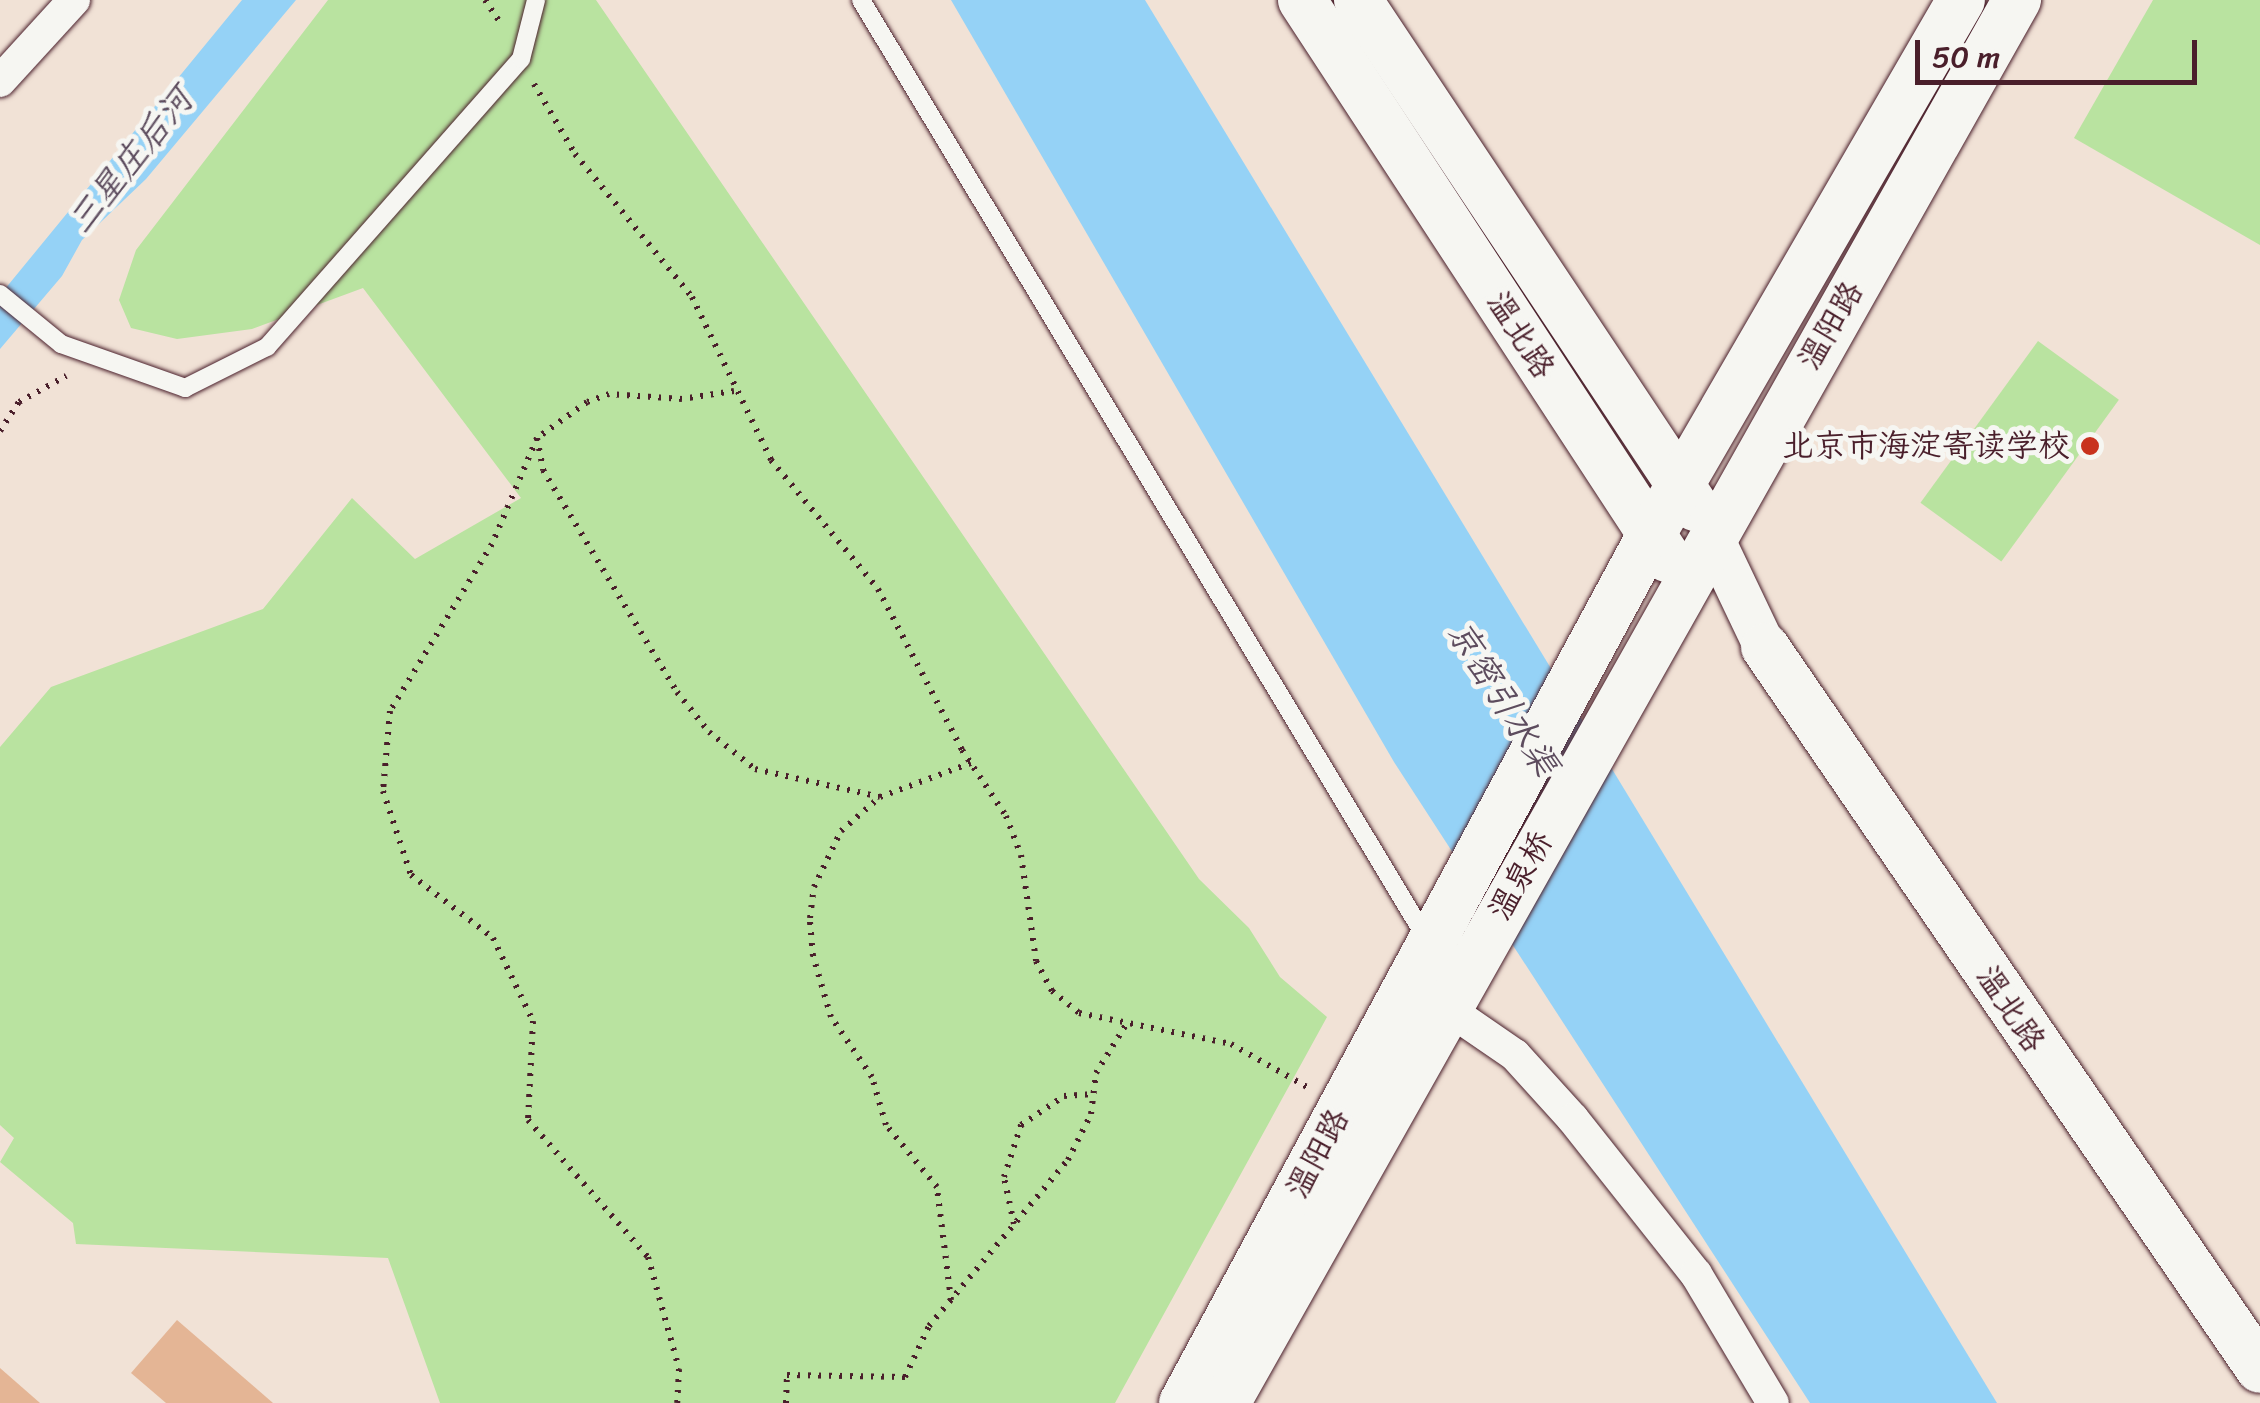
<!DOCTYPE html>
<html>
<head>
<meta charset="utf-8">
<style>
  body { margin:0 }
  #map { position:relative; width:2260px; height:1403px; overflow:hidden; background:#f1e2d6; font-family:Sriracha,"LXGW WenKai TC",sans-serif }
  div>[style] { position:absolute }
  .green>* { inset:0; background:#b9e3a0; transform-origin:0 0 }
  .water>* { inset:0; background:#95d2f6 }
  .building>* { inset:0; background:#e4b595 }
  .path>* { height:6px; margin-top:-3px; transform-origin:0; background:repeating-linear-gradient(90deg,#4a1f2b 0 2.5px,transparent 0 10.5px) }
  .roads { filter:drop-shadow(0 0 2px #4a1f2b) drop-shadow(0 0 2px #4a1f2b) }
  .service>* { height:18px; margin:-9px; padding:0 9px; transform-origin:9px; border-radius:9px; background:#f6f6f2 }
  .minor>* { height:32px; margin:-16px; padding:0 16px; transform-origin:16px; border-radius:16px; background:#f6f6f2 }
  .tertiary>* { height:42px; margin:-21px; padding:0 21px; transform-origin:21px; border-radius:21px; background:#f6f6f2 }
  .secondary>* { height:48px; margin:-24px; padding:0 24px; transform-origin:24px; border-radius:24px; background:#f6f6f2 }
  .dots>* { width:28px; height:28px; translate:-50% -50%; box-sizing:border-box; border:5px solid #f6f6f2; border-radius:50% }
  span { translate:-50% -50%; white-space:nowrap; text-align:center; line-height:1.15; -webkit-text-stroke:10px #f6f6f2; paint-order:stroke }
  .street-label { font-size:32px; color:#4a1f2b }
  .poi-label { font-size:32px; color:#4a1f2b }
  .right { translate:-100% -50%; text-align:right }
  .water-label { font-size:35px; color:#5d4c5e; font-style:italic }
  .scale { position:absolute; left:1915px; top:40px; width:282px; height:45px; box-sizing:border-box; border:5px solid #4a1f2b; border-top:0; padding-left:12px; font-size:30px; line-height:35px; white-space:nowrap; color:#4a1f2b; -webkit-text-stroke:8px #f6f6f2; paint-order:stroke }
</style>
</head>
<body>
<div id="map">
  <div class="green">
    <i style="clip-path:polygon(328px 0,596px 0,1199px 879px,1249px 928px,1280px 977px,1327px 1017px,1115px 1403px,440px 1403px,388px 1258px,76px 1244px,73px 1223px,0 1162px,14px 1138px,0 1125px,0 747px,51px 687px,263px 609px,352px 498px,415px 559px,521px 498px,363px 288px,252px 329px,177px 339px,131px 328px,119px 300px,136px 250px)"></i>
    <i style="clip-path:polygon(2153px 0,2260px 0,2260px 245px,2074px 138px)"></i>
    <i style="left:2038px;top:341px;width:100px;height:200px;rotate:36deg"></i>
  </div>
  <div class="water">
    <i style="clip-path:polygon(242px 0,296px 0,146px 179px,82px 240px,62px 276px,0 349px,0 295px)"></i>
    <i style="clip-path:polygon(951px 0,1145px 0,1997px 1403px,1810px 1403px,1394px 762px)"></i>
  </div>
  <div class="building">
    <i style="clip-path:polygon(177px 1320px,273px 1403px,166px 1403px,131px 1373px)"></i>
    <i style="clip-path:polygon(0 1368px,40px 1403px,0 1403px)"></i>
  </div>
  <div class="path">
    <i style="left:485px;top:0;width:30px;rotate:56deg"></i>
    <i style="left:534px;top:84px;width:81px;rotate:59.6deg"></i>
    <i style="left:575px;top:154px;width:185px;rotate:50.7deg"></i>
    <i style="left:692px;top:297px;width:181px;rotate:64.1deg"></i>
    <i style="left:771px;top:460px;width:168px;rotate:50.3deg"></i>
    <i style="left:878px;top:589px;width:182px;rotate:62.4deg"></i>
    <i style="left:962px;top:750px;width:79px;rotate:56.3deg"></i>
    <i style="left:1006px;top:816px;width:42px;rotate:69deg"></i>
    <i style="left:1021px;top:855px;width:107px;rotate:81.9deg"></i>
    <i style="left:1036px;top:961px;width:34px;rotate:62deg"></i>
    <i style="left:1052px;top:991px;width:35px;rotate:39deg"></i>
    <i style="left:1079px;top:1013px;width:155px;rotate:11.5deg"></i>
    <i style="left:1231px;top:1044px;width:87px;rotate:29.5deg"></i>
    <i style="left:734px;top:391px;width:53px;rotate:171.3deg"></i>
    <i style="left:682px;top:399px;width:73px;rotate:-176.1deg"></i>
    <i style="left:609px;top:394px;width:23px;rotate:160deg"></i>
    <i style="left:587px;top:402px;width:62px;rotate:144.2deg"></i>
    <i style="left:537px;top:438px;width:33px;rotate:79deg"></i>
    <i style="left:543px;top:470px;width:259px;rotate:58.9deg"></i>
    <i style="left:677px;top:692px;width:51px;rotate:51.3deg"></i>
    <i style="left:709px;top:732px;width:59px;rotate:38.8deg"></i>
    <i style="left:755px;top:769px;width:128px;rotate:12.6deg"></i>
    <i style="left:0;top:431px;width:35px;rotate:-57deg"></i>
    <i style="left:19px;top:402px;width:54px;rotate:-29deg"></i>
    <i style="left:537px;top:438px;width:115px;rotate:113deg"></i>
    <i style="left:492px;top:544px;width:196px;rotate:121.4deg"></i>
    <i style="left:390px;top:711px;width:80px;rotate:95deg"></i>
    <i style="left:383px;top:791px;width:89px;rotate:71.6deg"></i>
    <i style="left:411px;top:875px;width:103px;rotate:37.5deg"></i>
    <i style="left:493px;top:938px;width:92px;rotate:64.3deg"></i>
    <i style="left:533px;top:1021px;width:99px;rotate:92.9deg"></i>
    <i style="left:528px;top:1120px;width:182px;rotate:48.8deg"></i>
    <i style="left:648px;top:1257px;width:116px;rotate:74.5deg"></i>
    <i style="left:679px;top:1369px;width:34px;rotate:93deg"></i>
    <i style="left:1014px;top:1224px;width:48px;rotate:-102deg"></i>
    <i style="left:1004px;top:1177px;width:55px;rotate:-71.9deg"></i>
    <i style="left:1021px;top:1125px;width:52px;rotate:-34deg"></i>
    <i style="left:1064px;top:1096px;width:30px;rotate:-4deg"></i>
    <i style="left:951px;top:1300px;width:114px;rotate:-97.1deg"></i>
    <i style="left:937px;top:1187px;width:80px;rotate:-129.4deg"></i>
    <i style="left:886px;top:1125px;width:50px;rotate:-106.3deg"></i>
    <i style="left:872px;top:1077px;width:73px;rotate:-124.3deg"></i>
    <i style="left:831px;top:1017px;width:64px;rotate:-106.4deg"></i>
    <i style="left:813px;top:956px;width:38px;rotate:-95deg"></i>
    <i style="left:810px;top:918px;width:31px;rotate:-83deg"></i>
    <i style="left:814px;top:887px;width:62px;rotate:-64.3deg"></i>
    <i style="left:841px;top:831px;width:52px;rotate:-41.1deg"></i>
    <i style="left:880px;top:797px;width:97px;rotate:-20.5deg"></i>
    <i style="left:786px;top:1403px;width:28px;rotate:-88deg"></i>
    <i style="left:787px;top:1375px;width:118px;rotate:1deg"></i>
    <i style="left:905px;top:1377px;width:56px;rotate:-64.8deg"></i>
    <i style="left:929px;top:1326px;width:217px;rotate:-50.1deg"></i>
    <i style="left:1068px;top:1160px;width:51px;rotate:-63.4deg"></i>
    <i style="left:1091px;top:1114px;width:41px;rotate:-83deg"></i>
    <i style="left:1096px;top:1073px;width:59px;rotate:-58.2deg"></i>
  </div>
  <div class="roads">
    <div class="service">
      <i style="left:861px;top:0;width:1099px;rotate:58.93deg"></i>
      <i style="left:0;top:294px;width:79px;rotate:39.3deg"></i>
      <i style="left:61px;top:344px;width:132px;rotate:19.5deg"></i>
      <i style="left:185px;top:388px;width:92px;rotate:-26.6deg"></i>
      <i style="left:267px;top:347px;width:384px;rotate:-48.6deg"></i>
      <i style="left:521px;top:59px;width:61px;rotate:-75.7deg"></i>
    </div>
    <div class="minor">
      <i style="left:0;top:81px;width:110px;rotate:-47.6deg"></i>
      <i style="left:1448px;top:1009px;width:81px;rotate:34.5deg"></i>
      <i style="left:1515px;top:1055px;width:86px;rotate:47.8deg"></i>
      <i style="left:1573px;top:1119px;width:198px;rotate:51.6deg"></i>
      <i style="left:1696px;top:1274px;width:150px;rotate:59.2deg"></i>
    </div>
    <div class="tertiary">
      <i style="left:1712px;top:536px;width:123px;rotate:64.5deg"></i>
    </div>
    <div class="secondary">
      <i style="left:1302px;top:0;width:667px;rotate:56.81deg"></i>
      <i style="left:1358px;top:0;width:609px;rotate:56.39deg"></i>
      <i style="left:1765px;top:647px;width:875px;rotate:55.57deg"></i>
      <i style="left:1183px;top:1403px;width:986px;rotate:-61.67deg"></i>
      <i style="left:1651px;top:535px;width:618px;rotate:-59.91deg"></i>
      <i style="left:1226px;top:1403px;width:1611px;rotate:-60.59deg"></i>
    </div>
  </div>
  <div class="dots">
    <i style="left:2090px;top:446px;background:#c8321e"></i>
  </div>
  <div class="street-label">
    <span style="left:1831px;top:326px;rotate:-60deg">温阳路</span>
    <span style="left:1520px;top:335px;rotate:57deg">温北路</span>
    <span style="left:1521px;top:876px;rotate:-61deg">温泉桥</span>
    <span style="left:2010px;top:1009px;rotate:56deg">温北路</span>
    <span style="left:1318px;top:1154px;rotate:-62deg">温阳路</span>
  </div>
  <div class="poi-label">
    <span class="right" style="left:2070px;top:446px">北京市海淀寄读学校</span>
  </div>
  <div class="water-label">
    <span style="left:130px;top:160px;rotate:-51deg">三星庄后河</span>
    <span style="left:1503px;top:698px;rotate:58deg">京密引水渠</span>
  </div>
  <div class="scale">50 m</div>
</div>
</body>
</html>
